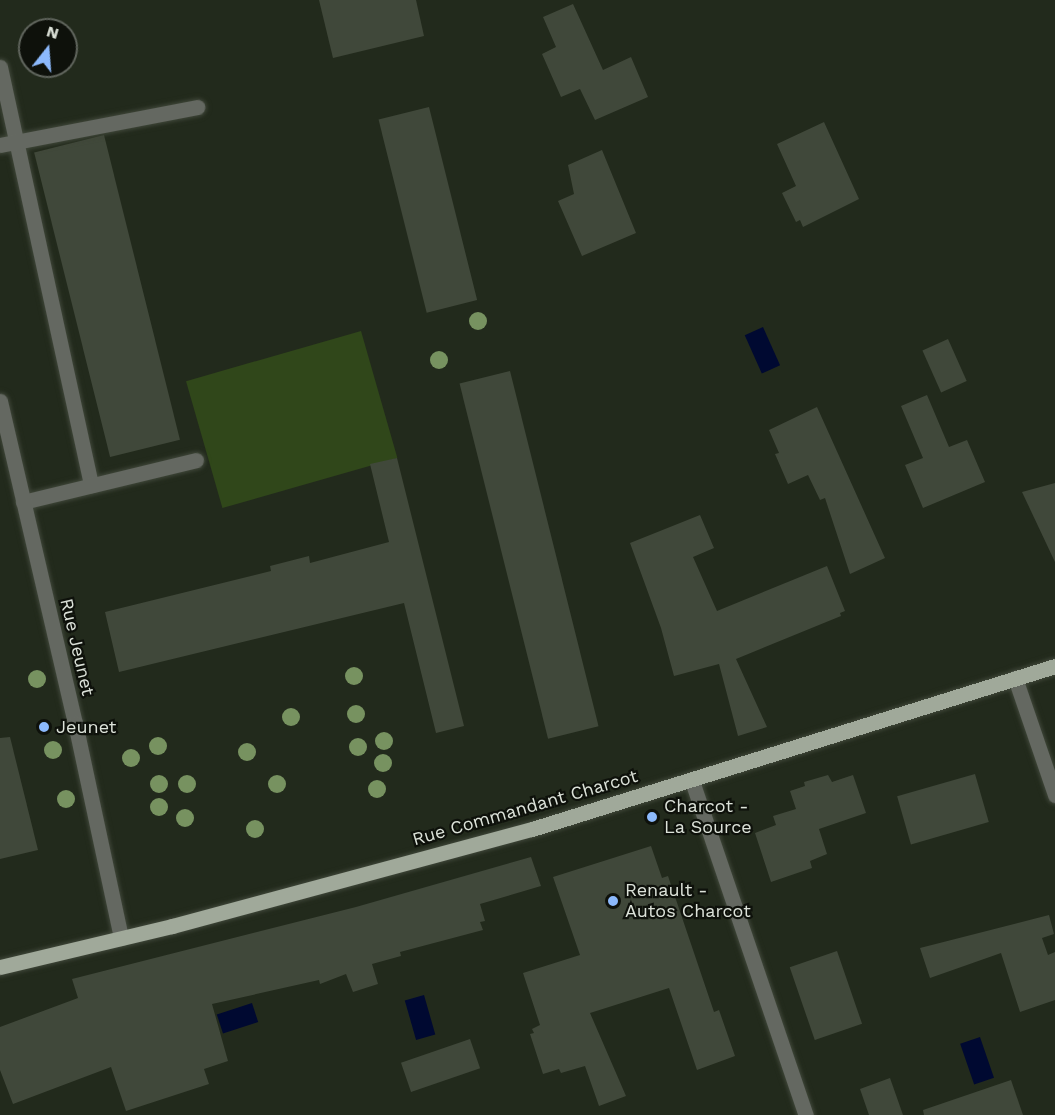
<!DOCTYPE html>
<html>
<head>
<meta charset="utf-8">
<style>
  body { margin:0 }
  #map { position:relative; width:1055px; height:1115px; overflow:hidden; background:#222a1c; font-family:"Work Sans",sans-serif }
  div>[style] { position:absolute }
  .green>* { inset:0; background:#30471a; transform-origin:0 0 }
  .water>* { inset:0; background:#000931; transform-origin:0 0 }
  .building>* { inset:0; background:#40483a; transform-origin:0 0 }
  .roads { filter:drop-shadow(0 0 2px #40473a) drop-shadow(0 0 2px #40473a) }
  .service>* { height:15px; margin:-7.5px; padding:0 7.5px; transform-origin:7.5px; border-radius:7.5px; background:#646861 }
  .minor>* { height:15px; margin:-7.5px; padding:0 7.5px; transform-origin:7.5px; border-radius:7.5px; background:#646861 }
  .primary>* { height:15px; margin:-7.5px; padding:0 7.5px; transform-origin:7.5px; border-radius:7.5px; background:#a0a99a }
  .trees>* { width:18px; height:18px; margin:-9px; border-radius:50%; background:#779260 }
  .dots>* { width:16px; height:16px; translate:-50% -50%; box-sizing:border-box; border:3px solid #0e110b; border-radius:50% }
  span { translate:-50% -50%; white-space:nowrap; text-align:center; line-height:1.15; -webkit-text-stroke:4.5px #0e110b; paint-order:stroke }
  .street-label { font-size:18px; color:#dce2d9 }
  .poi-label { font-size:18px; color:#dce2d9 }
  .left { translate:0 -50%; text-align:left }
  .north { position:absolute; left:18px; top:18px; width:60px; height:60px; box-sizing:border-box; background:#0e110b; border:2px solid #60655d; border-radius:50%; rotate:17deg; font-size:16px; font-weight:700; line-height:24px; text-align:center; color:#dce2d9 }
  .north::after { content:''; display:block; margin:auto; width:21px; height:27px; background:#8cb9fc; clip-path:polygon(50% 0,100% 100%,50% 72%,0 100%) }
</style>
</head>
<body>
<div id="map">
  <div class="green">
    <i style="left:361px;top:331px;width:132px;height:182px;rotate:74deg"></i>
  </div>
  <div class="water">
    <i style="left:763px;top:327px;width:42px;height:20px;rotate:66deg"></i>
    <i style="left:424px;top:995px;width:41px;height:20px;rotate:74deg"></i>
    <i style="left:252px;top:1003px;width:20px;height:37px;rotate:72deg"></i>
    <i style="left:980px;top:1037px;width:43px;height:21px;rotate:71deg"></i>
  </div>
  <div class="building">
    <i style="clip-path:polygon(319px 0,416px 0,424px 36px,333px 58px)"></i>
    <i style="clip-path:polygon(573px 4px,603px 70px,631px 57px,648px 97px,595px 120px,580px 89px,561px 97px,542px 54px,556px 47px,543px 17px)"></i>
    <i style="left:429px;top:107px;width:199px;height:52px;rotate:76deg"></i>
    <i style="clip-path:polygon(824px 122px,859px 199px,803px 227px,800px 220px,796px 222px,782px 193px,796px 186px,777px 144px)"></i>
    <i style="left:104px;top:135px;width:314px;height:72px;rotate:76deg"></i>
    <i style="clip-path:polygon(602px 150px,636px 233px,582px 256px,558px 201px,574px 194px,568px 165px)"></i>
    <i style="left:948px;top:339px;width:46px;height:28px;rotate:66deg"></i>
    <i style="left:510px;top:371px;width:366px;height:52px;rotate:76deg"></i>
    <i style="clip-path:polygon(927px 395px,949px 447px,967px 440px,985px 482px,923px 508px,905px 465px,923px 458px,901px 406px)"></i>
    <i style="clip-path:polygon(817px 407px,885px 558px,850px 574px,825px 498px,820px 500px,808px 475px,788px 484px,775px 454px,779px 453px,769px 430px)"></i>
    <i style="clip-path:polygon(397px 458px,464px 726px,436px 733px,404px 603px,119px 672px,105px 612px,271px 571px,270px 566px,309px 556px,310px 563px,389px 542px,370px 464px)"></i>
    <i style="clip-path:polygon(1055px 483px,1055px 562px,1022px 492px)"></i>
    <i style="clip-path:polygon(700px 515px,714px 548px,693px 557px,717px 611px,827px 566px,845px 611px,840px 613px,841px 616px,736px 659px,767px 727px,738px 736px,719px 664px,674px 676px,661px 628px,630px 543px)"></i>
    <i style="clip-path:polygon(10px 737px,38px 850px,0 859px,0 738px)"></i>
    <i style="left:975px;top:774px;width:50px;height:81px;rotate:74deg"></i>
    <i style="clip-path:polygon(828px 775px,832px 782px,853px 775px,866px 813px,819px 829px,827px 854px,810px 861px,812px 868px,771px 882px,755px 833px,776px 825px,773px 816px,796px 809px,790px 791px,805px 786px,804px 782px)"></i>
    <i style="clip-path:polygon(651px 846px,662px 878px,668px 876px,714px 1012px,719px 1010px,735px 1056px,697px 1070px,669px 988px,590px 1013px,626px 1096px,599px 1106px,585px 1066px,561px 1073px,559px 1069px,543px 1074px,530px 1034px,534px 1033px,532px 1029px,540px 1025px,523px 973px,580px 955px,553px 877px)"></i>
    <i style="clip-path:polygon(531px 857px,541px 886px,480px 904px,485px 921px,480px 922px,483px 930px,400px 952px,401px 956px,372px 964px,378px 984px,353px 992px,346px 974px,320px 984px,319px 980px,212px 1004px,228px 1061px,204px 1069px,209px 1084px,126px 1111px,111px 1067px,13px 1104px,0 1070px,0 1027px,78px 998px,72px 979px,356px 907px)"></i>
    <i style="clip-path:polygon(1049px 915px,1054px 934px,1042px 938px,1048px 955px,1055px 952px,1055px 1000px,1020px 1012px,1001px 953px,930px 978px,920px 948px)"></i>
    <i style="left:837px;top:951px;width:77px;height:50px;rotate:71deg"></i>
    <i style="left:470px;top:1039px;width:31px;height:73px;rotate:71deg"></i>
    <i style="clip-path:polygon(890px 1078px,903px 1115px,869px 1115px,860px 1089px)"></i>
    <i style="clip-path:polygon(1011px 1080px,1023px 1115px,924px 1115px,923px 1110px)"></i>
  </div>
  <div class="roads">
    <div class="service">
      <i style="left:0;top:67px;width:428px;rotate:77.7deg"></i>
      <i style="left:0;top:145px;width:201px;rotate:-10.9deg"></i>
      <i style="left:23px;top:502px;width:178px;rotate:-13.6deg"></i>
    </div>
    <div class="minor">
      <i style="left:0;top:401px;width:331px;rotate:76.9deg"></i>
      <i style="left:75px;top:723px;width:220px;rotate:77.9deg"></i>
      <i style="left:1015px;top:678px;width:124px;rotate:71.1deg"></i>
      <i style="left:692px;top:781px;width:353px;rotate:71.2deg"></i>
    </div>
    <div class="primary">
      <i style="left:0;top:967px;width:177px;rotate:-13.4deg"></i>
      <i style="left:172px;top:926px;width:373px;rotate:-15.1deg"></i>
      <i style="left:532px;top:829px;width:548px;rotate:-17.31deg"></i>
    </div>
  </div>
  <div class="trees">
    <i style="left:478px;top:321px"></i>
    <i style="left:439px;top:360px"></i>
    <i style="left:354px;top:676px"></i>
    <i style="left:37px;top:679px"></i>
    <i style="left:356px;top:714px"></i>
    <i style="left:291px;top:717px"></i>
    <i style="left:384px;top:741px"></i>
    <i style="left:158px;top:746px"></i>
    <i style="left:358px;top:747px"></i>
    <i style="left:53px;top:750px"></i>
    <i style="left:247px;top:752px"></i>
    <i style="left:131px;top:758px"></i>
    <i style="left:383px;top:763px"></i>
    <i style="left:159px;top:784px"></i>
    <i style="left:187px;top:784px"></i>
    <i style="left:277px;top:784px"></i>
    <i style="left:377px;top:789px"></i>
    <i style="left:66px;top:799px"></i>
    <i style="left:159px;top:807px"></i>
    <i style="left:185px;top:818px"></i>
    <i style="left:255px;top:829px"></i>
  </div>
  <div class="dots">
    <i style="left:44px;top:727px;background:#8cb9fc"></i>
    <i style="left:652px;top:817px;background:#8cb9fc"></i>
    <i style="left:613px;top:901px;background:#8cb9fc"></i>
  </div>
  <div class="street-label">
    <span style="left:77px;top:647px;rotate:77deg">Rue Jeunet</span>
    <span style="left:525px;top:808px;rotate:-16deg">Rue Commandant Charcot</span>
  </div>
  <div class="poi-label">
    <span class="left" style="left:56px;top:727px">Jeunet</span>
    <span class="left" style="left:664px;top:817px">Charcot -<br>La Source</span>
    <span class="left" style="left:625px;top:901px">Renault -<br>Autos Charcot</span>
  </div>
  <div class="north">N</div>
</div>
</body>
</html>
